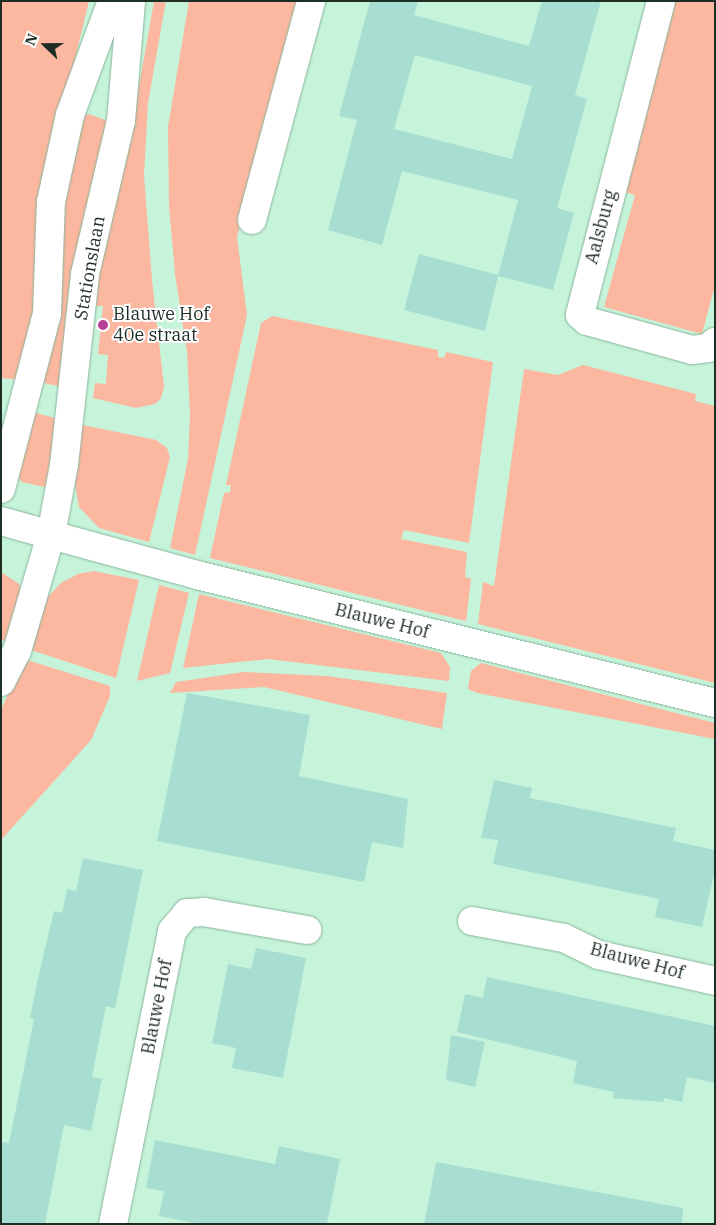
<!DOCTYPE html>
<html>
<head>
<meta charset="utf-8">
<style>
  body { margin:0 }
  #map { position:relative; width:716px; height:1225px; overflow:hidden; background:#c6f4da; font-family:"IBM Plex Serif",serif }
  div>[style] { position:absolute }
  .green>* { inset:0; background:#fbb79f }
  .building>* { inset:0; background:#a8ded2 }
  .roads { filter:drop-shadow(0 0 1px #88b49c) drop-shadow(0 0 1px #88b49c) }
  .minor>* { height:28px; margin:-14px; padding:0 14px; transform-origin:14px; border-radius:14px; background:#fff }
  .tertiary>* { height:28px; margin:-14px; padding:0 14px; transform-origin:14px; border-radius:14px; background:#fff }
  .dots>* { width:14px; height:14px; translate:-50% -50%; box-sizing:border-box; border:2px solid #fff; border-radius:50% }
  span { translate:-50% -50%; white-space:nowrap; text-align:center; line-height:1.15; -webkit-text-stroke:4px #fff; paint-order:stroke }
  .street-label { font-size:18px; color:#1d2e25 }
  .poi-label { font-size:18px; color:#1d2e25 }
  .left { translate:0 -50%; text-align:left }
  .frame { position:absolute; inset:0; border:2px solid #1d2e25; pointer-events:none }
  .north { position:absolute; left:20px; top:20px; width:50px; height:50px; -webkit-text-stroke:4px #fff; paint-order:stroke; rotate:292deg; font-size:14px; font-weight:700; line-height:20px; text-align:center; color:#1d2e25 }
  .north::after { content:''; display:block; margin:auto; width:18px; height:22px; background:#1d2e25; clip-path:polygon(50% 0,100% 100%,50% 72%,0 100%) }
</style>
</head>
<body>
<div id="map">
  <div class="green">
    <i style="clip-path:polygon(1px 1px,89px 1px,67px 92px,36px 310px,20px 380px,1px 378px)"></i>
    <i style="clip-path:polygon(154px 1px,166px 1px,148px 103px,144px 175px,152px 280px,164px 387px,161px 398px,155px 404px,136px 408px,93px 398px,95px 383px,106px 384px,108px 355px,98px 354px,103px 306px,91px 306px,134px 115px)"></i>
    <i style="clip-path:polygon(189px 1px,297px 1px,237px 237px,247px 315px,195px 555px,170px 548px,188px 459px,190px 414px,187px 352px,175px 274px,169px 206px,168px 127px)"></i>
    <i style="clip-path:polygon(669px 1px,715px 1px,715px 285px,702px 334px,604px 307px,635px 195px,618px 190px)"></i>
    <i style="clip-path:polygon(89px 114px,108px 121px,63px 387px,39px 382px,61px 207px,84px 116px)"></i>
    <i style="clip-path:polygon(272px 316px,438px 350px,438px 357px,444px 358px,446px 352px,493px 362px,469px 543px,404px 530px,401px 539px,467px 552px,465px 577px,471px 579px,466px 621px,210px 558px,224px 493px,230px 492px,231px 485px,226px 485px,261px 323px)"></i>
    <i style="clip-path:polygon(583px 365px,696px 394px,695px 401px,715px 406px,715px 683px,478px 624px,483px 582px,494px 586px,524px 369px,558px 375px)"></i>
    <i style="clip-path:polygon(32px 412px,59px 419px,51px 485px,44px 487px,22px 482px,16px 474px)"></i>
    <i style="clip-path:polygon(78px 424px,156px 440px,167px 448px,170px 457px,149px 542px,99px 528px,79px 507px,73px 473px)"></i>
    <i style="clip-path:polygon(94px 571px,139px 580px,116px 678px,28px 649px,48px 597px,61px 583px,78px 574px)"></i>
    <i style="clip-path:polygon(1px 572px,19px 584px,22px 593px,6px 641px,1px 640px)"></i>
    <i style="clip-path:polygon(159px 585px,189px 593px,170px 673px,137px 681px)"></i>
    <i style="clip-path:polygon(199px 594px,441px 653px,450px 667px,449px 681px,268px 659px,183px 668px)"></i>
    <i style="clip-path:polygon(24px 659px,110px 686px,110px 696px,91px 740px,1px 840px,1px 710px)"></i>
    <i style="clip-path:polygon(481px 663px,715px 723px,715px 739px,477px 693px,468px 689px,471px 671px)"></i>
    <i style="clip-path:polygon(244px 672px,327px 676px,447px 693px,442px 729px,264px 687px,170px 693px,176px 682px)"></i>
  </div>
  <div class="building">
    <i style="clip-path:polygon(evenodd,370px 1px,418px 1px,414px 15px,529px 46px,542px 1px,601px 1px,575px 95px,587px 99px,557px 208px,574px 213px,553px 290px,498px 276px,485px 331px,404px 310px,419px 254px,498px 275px,518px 200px,402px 171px,382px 245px,328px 230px,357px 120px,339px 116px,370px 1px,415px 55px,532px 86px,512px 159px,394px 129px,415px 55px)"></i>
    <i style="clip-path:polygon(187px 693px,310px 715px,299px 776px,408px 799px,403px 848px,372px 842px,364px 882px,157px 841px)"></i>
    <i style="clip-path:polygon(494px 780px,532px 788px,530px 798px,676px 828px,673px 841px,715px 850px,715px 870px,702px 927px,655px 917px,659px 899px,493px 864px,498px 840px,481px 838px)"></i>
    <i style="clip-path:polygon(83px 858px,143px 870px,115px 1008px,106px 1006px,92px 1077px,102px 1079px,91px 1131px,64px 1125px,45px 1224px,1px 1224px,1px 1142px,9px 1143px,34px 1019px,30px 1018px,38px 978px,54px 911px,62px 913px,67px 889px,76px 891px)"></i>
    <i style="clip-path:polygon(256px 948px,306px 958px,283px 1078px,232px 1068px,236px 1048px,212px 1043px,228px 964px,251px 969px)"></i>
    <i style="clip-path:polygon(487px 977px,715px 1026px,715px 1083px,687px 1077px,682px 1102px,664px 1098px,664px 1102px,613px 1098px,614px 1092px,573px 1083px,577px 1061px,457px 1032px,465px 994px,483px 998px)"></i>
    <i style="clip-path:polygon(451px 1035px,485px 1042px,475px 1087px,446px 1080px)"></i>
    <i style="clip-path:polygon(155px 1140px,275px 1164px,279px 1146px,340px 1159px,327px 1224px,200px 1224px,159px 1216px,164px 1191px,146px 1188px)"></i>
    <i style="clip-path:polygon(436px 1162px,683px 1208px,682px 1224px,424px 1224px)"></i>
  </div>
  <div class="roads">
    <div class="minor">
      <i style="left:661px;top:1px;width:324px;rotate:104.5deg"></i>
      <i style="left:580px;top:315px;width:9px;rotate:41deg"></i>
      <i style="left:587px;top:321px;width:109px;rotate:15.4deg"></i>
      <i style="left:692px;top:350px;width:16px;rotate:-7deg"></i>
      <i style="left:708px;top:348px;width:9px;rotate:-41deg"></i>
      <i style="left:252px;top:220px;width:227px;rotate:-74.9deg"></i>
      <i style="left:51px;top:535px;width:151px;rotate:15.3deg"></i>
      <i style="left:197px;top:575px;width:534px;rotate:13.88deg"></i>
      <i style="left:472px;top:921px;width:94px;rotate:10.5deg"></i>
      <i style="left:564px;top:938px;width:39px;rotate:26deg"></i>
      <i style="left:599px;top:955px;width:119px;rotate:12.6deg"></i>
      <i style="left:113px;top:1224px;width:299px;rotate:-78.6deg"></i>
      <i style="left:172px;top:931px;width:23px;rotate:-50deg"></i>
      <i style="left:187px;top:913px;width:17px;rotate:-3deg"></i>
      <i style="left:204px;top:912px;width:105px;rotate:9.9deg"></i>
    </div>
    <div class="tertiary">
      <i style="left:1px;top:489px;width:181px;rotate:-75.3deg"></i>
      <i style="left:47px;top:314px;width:112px;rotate:-88deg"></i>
      <i style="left:51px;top:202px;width:89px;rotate:-77.7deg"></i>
      <i style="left:70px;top:115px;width:121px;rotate:-69.8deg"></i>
      <i style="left:1px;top:521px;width:52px;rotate:15.6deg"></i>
      <i style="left:1px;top:682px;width:35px;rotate:-63deg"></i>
      <i style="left:17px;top:651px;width:121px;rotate:-73.7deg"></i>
      <i style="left:51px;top:535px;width:71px;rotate:-79.5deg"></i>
      <i style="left:64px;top:465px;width:192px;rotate:-83.7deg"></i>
      <i style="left:85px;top:274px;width:157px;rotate:-76.8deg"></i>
      <i style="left:121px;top:121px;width:120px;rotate:-85.2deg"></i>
    </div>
  </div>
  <div class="dots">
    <i style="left:103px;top:325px;background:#b63f95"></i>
  </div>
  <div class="street-label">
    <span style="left:601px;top:227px;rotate:-75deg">Aalsburg</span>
    <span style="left:90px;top:268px;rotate:-80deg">Stationslaan</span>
    <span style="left:382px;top:621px;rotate:14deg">Blauwe Hof</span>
    <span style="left:637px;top:961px;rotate:15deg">Blauwe Hof</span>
    <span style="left:157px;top:1007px;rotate:-79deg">Blauwe Hof</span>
  </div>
  <div class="poi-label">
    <span class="left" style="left:113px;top:325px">Blauwe Hof<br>40e straat</span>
  </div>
  <div class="frame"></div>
  <div class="north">N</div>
</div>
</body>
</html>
